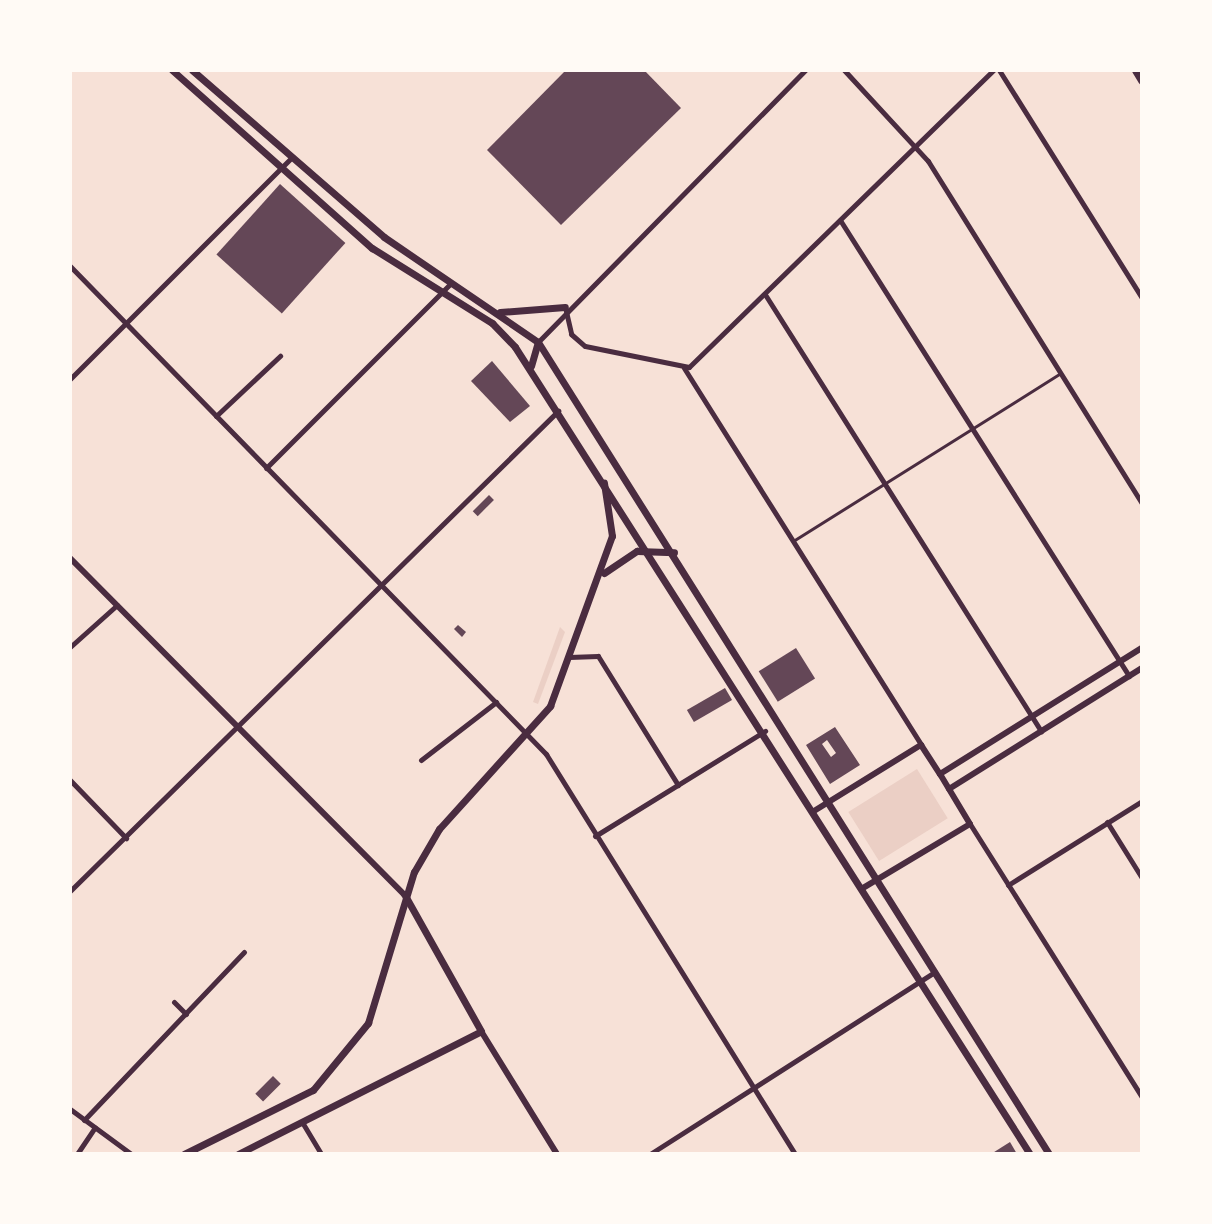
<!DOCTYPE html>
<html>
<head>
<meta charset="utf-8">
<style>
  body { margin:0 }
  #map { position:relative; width:1212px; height:1224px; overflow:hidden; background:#f7e1d7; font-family:Figtree,sans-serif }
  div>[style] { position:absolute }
  .green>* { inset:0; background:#ebcfc5; transform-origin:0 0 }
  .building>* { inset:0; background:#644757; transform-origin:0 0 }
  .service>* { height:3px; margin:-1.5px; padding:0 1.5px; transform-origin:1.5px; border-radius:1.5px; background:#4a2c40 }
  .minor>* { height:5px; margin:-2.5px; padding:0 2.5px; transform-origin:2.5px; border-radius:2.5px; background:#4a2c40 }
  .tertiary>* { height:6px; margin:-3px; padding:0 3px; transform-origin:3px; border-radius:3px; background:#4a2c40 }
  .secondary>* { height:7px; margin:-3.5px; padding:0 3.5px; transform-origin:3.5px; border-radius:3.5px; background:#4a2c40 }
  .trunk>* { height:9px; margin:-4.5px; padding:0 4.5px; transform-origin:4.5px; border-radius:4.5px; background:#4a2c40 }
  span { translate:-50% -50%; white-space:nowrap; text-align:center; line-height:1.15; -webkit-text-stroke:8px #fffaf5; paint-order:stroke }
  .frame { position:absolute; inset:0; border:72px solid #fffaf5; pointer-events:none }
</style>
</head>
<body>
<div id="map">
  <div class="green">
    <i style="clip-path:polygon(560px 627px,565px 632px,538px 704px,533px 702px)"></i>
    <i style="left:917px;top:769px;width:58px;height:81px;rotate:58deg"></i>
  </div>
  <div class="building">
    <i style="clip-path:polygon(566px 70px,644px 70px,681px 108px,561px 225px,487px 150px)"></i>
    <i style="left:280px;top:184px;width:88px;height:95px;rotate:42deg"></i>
    <i style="clip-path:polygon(492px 361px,530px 406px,510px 422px,471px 381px)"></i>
    <i style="left:489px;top:495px;width:7px;height:23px;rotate:45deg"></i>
    <i style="clip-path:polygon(458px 625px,466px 632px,462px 637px,454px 629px)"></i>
    <i style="left:796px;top:648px;width:36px;height:44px;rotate:58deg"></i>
    <i style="left:725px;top:688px;width:14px;height:44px;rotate:60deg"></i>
    <i style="clip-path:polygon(evenodd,835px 727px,860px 765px,830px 784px,806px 745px,835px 727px,827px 740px,836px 753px,831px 757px,822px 744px,827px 740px)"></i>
    <i style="left:273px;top:1076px;width:11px;height:25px;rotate:45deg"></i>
    <i style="clip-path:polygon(1010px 1142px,1017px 1154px,991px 1154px)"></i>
  </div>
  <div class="service">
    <i style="left:793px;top:541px;width:316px;rotate:-32.1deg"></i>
  </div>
  <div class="minor">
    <i style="left:844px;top:70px;width:124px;rotate:47.3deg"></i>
    <i style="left:928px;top:161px;width:403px;rotate:58deg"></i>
    <i style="left:999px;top:70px;width:269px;rotate:57.9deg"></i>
    <i style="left:840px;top:220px;width:540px;rotate:57.63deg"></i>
    <i style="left:70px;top:266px;width:682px;rotate:45.71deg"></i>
    <i style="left:546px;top:754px;width:471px;rotate:58.1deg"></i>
    <i style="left:766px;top:296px;width:515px;rotate:57.7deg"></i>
    <i style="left:565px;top:307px;width:28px;rotate:77deg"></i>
    <i style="left:571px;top:334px;width:18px;rotate:41deg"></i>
    <i style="left:585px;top:346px;width:106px;rotate:11.4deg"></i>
    <i style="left:689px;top:367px;width:425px;rotate:-44.3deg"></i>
    <i style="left:538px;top:342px;width:381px;rotate:-45.5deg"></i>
    <i style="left:684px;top:368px;width:445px;rotate:57.8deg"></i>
    <i style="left:70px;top:379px;width:313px;rotate:-45deg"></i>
    <i style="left:216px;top:416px;width:88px;rotate:-43.2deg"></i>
    <i style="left:266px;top:468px;width:262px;rotate:-45deg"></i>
    <i style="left:70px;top:647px;width:63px;rotate:-41.8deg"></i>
    <i style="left:569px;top:657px;width:29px;rotate:-2deg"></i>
    <i style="left:598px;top:656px;width:152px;rotate:58.2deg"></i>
    <i style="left:421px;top:760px;width:95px;rotate:-37.7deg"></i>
    <i style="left:70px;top:780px;width:81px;rotate:46deg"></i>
    <i style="left:1107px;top:822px;width:66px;rotate:58deg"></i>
    <i style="left:970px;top:824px;width:323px;rotate:57.8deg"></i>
    <i style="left:595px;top:836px;width:200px;rotate:-31.7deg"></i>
    <i style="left:1008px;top:885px;width:158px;rotate:-32.1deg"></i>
    <i style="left:70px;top:891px;width:685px;rotate:-44.53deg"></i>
    <i style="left:174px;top:1002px;width:17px;rotate:45deg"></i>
    <i style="left:70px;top:1109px;width:76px;rotate:36.4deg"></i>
    <i style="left:84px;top:1120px;width:232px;rotate:-46.4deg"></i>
    <i style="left:302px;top:1122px;width:37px;rotate:59deg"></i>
    <i style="left:77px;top:1154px;width:32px;rotate:-56deg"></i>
    <i style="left:650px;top:1154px;width:338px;rotate:-32.6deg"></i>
  </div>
  <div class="tertiary">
    <i style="left:70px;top:558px;width:474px;rotate:45.2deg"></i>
    <i style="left:940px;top:774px;width:238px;rotate:-32deg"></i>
    <i style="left:949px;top:789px;width:228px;rotate:-32.1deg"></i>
    <i style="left:814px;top:811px;width:126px;rotate:-31.7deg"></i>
    <i style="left:921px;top:745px;width:35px;rotate:57deg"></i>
    <i style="left:940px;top:774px;width:58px;rotate:59deg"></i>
    <i style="left:970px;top:824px;width:125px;rotate:149.1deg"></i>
    <i style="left:481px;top:1031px;width:145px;rotate:58.3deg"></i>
  </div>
  <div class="secondary">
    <i style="left:172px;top:70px;width:268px;rotate:41.7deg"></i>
    <i style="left:372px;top:248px;width:142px;rotate:32deg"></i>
    <i style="left:492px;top:323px;width:33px;rotate:46deg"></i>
    <i style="left:515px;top:347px;width:957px;rotate:57.46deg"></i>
    <i style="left:192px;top:70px;width:254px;rotate:41deg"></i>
    <i style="left:384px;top:237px;width:186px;rotate:34.3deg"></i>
    <i style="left:538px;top:342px;width:959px;rotate:57.82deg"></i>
    <i style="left:500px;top:312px;width:65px;rotate:-4.4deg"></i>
    <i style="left:531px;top:366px;width:25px;rotate:-74deg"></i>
    <i style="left:604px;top:573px;width:40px;rotate:-34deg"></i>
    <i style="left:637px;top:551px;width:37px;rotate:2deg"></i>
    <i style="left:184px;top:1154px;width:144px;rotate:-26.4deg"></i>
    <i style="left:313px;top:1090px;width:87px;rotate:-50.6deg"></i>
    <i style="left:368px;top:1023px;width:158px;rotate:-73.1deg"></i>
    <i style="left:414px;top:872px;width:50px;rotate:-59.8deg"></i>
    <i style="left:439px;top:829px;width:166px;rotate:-47.9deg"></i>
    <i style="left:550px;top:706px;width:181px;rotate:-70deg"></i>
    <i style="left:612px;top:536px;width:54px;rotate:-98.6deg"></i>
    <i style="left:238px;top:1154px;width:272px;rotate:-26.8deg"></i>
    <i style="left:481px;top:1031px;width:157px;rotate:-119.3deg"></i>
  </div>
  <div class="trunk">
    <i style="left:1136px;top:70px;width:12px;rotate:59deg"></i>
  </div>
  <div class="frame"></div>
</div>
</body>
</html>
